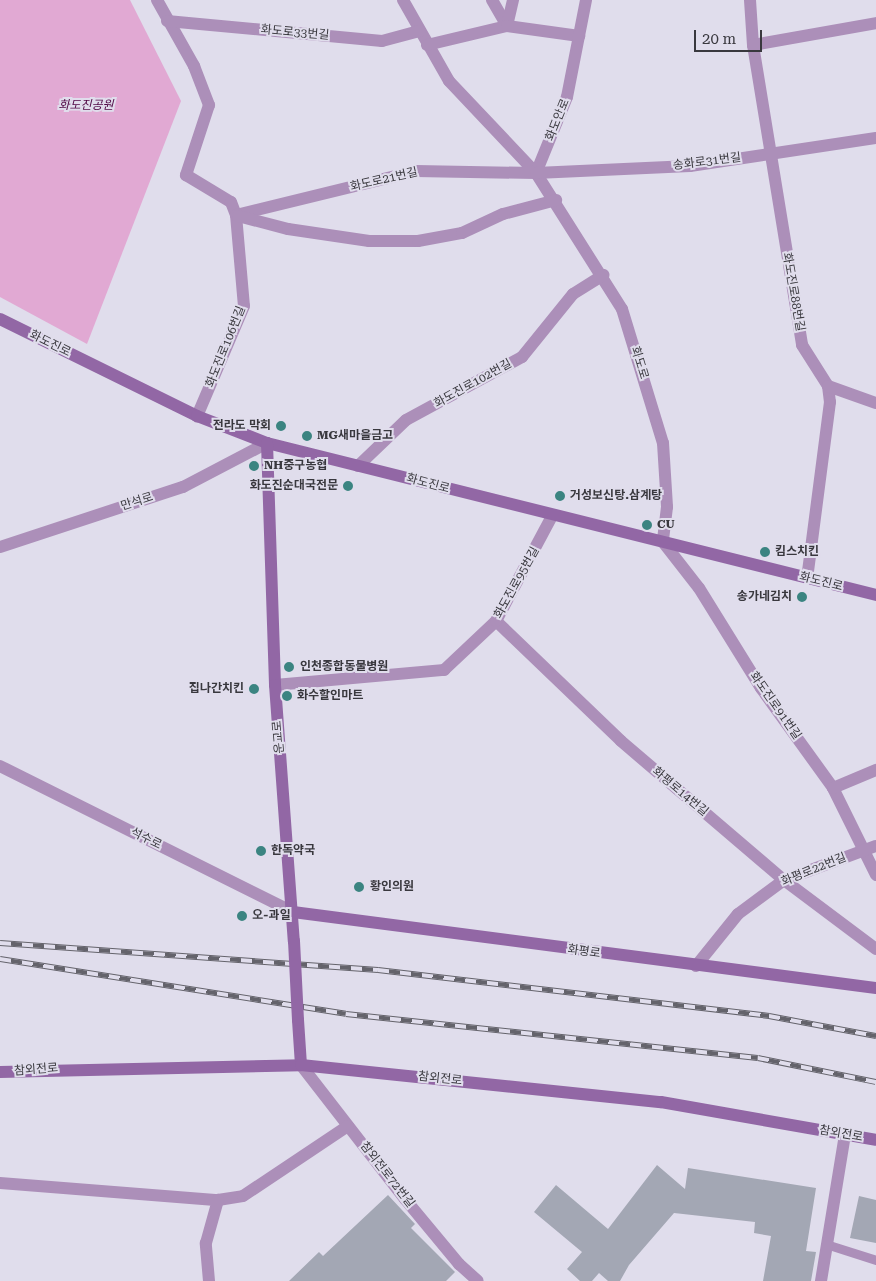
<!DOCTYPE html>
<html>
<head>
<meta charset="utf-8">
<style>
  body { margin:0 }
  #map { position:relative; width:876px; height:1281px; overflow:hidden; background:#e0ddec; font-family:"Roboto Serif","Noto Sans KR",serif }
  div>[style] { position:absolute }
  .green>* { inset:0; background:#e1a9d3 }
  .building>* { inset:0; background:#a3a7b4 }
  .lane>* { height:9px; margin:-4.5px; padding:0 4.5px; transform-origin:4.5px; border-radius:4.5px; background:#ac8fb9 }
  .street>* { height:12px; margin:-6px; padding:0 6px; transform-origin:6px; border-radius:6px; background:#ac8fb9 }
  .secondary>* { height:12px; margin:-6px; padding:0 6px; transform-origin:6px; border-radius:6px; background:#9267a5 }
  .rail>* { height:5.5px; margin-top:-2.75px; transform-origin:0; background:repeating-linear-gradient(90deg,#e0ddec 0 11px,#64636b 0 22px); box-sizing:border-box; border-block:1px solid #64636b }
  .secondary-bridge>* { height:12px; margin:-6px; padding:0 6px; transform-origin:6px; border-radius:6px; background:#9267a5 }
  .dots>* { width:14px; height:14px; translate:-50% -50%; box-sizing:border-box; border:2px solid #e0ddec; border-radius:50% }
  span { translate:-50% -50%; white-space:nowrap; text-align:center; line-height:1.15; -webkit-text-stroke:4px #e0ddec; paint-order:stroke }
  .street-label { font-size:12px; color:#39383e }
  .park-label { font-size:12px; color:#500745; font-style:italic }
  .poi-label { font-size:12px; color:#39383e; font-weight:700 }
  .right { translate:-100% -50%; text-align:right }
  .left { translate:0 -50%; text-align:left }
  .scale { position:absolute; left:694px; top:30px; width:68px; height:22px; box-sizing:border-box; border:2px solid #39383e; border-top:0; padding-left:6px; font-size:15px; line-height:18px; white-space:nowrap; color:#39383e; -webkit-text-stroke:4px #e0ddec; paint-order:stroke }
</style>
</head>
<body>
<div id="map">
  <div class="green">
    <i style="clip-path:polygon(0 0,130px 0,181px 101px,87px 344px,0 297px)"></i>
  </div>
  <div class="building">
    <i style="clip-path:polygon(657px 1165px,685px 1189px,688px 1168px,816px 1188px,806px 1251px,816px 1252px,811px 1281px,763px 1281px,771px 1236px,754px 1233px,755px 1222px,674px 1213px,629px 1265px,620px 1281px,608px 1281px,599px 1273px,592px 1281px,580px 1281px,567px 1269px,582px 1252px,534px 1212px,556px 1185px,608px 1229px)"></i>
    <i style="clip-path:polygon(388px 1195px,415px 1224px,411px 1228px,455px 1272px,446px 1281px,289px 1281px,319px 1252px,323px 1256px)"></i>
    <i style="clip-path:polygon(859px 1196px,876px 1200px,876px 1243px,850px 1238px)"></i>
  </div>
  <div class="lane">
    <i style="left:829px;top:1245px;width:49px;rotate:17.7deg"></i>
  </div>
  <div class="street">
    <i style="left:157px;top:0;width:76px;rotate:60.7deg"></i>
    <i style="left:194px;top:66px;width:42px;rotate:69deg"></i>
    <i style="left:209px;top:105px;width:74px;rotate:108.2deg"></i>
    <i style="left:186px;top:175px;width:52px;rotate:31deg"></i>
    <i style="left:231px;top:202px;width:14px;rotate:69deg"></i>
    <i style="left:236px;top:215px;width:91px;rotate:85deg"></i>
    <i style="left:244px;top:306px;width:120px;rotate:113.1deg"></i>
    <i style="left:403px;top:0;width:93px;rotate:60.4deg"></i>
    <i style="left:449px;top:81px;width:127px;rotate:46.6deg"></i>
    <i style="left:536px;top:173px;width:161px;rotate:57.7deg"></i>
    <i style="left:622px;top:309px;width:140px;rotate:73deg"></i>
    <i style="left:663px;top:443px;width:64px;rotate:86.4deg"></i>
    <i style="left:667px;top:507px;width:35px;rotate:97deg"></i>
    <i style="left:663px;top:542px;width:58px;rotate:52deg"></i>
    <i style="left:699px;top:588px;width:118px;rotate:58.2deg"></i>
    <i style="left:761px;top:688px;width:123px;rotate:54.2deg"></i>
    <i style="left:833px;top:788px;width:97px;rotate:63.7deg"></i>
    <i style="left:492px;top:0;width:30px;rotate:60deg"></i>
    <i style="left:750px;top:0;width:45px;rotate:86.2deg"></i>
    <i style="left:753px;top:45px;width:304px;rotate:80.7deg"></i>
    <i style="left:802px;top:345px;width:49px;rotate:57.6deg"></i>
    <i style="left:828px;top:386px;width:16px;rotate:83deg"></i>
    <i style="left:830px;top:402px;width:177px;rotate:97.4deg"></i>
    <i style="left:167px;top:21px;width:216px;rotate:5.3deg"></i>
    <i style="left:382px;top:41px;width:39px;rotate:-15deg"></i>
    <i style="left:507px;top:26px;width:27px;rotate:-77deg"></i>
    <i style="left:427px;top:45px;width:82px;rotate:-13.4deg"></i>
    <i style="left:507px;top:26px;width:73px;rotate:7.9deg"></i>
    <i style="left:753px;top:45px;width:125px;rotate:-10.1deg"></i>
    <i style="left:536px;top:173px;width:82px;rotate:-67.8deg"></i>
    <i style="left:567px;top:97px;width:99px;rotate:-78.9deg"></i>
    <i style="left:236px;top:215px;width:185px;rotate:-13.7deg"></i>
    <i style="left:416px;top:171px;width:120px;rotate:1deg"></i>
    <i style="left:536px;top:173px;width:154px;rotate:-2.6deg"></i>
    <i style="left:690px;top:166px;width:188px;rotate:-8.6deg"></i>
    <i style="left:238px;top:216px;width:52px;rotate:14.6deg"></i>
    <i style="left:288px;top:229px;width:82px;rotate:8.4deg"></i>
    <i style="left:369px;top:241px;width:49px"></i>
    <i style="left:418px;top:241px;width:45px;rotate:-10.3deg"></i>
    <i style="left:462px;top:233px;width:45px;rotate:-24.9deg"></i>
    <i style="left:503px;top:214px;width:55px;rotate:-14.8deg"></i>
    <i style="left:828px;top:386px;width:51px;rotate:19.5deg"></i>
    <i style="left:358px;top:466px;width:66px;rotate:-43.8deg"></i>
    <i style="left:406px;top:420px;width:132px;rotate:-28.5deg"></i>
    <i style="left:522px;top:357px;width:81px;rotate:-51deg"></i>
    <i style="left:573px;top:294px;width:36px;rotate:-32deg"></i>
    <i style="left:0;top:547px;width:193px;rotate:-18.2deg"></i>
    <i style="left:183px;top:487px;width:95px;rotate:-27.6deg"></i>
    <i style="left:496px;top:621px;width:173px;rotate:43.8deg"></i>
    <i style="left:621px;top:741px;width:214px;rotate:40.5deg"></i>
    <i style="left:784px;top:880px;width:115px;rotate:36.9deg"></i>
    <i style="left:275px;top:685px;width:170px;rotate:-5.1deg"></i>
    <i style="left:444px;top:670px;width:71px;rotate:-43.3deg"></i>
    <i style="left:496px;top:621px;width:119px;rotate:-61.9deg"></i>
    <i style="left:0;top:766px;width:327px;rotate:26.5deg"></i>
    <i style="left:833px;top:788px;width:47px;rotate:-22.7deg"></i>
    <i style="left:696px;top:966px;width:67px;rotate:-51.1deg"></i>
    <i style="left:738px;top:914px;width:57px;rotate:-36.5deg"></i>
    <i style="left:784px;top:880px;width:98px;rotate:-20.3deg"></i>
    <i style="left:301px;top:1065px;width:170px;rotate:52.2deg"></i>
    <i style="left:405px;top:1199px;width:85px;rotate:50.3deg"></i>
    <i style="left:459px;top:1264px;width:25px;rotate:42deg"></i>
    <i style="left:0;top:1183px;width:219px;rotate:4.5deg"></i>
    <i style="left:218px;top:1200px;width:25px;rotate:-9deg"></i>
    <i style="left:243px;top:1196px;width:126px;rotate:-33.7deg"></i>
    <i style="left:209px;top:1281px;width:38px;rotate:-95deg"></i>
    <i style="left:206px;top:1243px;width:45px;rotate:-74.4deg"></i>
    <i style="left:821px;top:1281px;width:149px;rotate:-80.7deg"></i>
  </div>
  <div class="secondary">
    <i style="left:0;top:319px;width:220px;rotate:26.2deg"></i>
    <i style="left:197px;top:416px;width:75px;rotate:21.1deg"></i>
    <i style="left:267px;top:443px;width:628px;rotate:14.01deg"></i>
    <i style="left:267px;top:443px;width:242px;rotate:88.1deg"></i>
    <i style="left:275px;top:685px;width:257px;rotate:85.8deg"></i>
    <i style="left:293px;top:912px;width:588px;rotate:7.43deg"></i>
    <i style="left:298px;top:1020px;width:45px;rotate:86.2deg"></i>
    <i style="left:0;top:1072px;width:301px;rotate:-1.3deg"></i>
    <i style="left:301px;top:1065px;width:362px;rotate:5.9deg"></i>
    <i style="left:661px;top:1102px;width:218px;rotate:10deg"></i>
  </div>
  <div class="rail">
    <i style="left:0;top:943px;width:379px;rotate:4.1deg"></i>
    <i style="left:378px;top:970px;width:394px;rotate:6.7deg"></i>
    <i style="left:769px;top:1016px;width:109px;rotate:10.6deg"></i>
    <i style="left:0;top:959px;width:350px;rotate:9deg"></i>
    <i style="left:346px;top:1014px;width:414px;rotate:6.1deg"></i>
    <i style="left:758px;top:1058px;width:120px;rotate:11.5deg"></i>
  </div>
  <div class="secondary-bridge">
    <i style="left:294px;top:941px;width:79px;rotate:87.1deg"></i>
  </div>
  <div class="dots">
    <i style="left:281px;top:426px;background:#3b8481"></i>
    <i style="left:307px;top:436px;background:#3b8481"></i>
    <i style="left:254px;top:466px;background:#3b8481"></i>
    <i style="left:348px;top:486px;background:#3b8481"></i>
    <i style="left:560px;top:496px;background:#3b8481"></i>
    <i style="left:647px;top:525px;background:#3b8481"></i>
    <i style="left:765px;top:552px;background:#3b8481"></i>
    <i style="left:802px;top:597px;background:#3b8481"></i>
    <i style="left:289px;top:667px;background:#3b8481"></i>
    <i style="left:254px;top:689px;background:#3b8481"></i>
    <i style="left:287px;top:696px;background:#3b8481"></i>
    <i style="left:261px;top:851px;background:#3b8481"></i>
    <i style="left:359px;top:887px;background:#3b8481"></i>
    <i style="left:242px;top:916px;background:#3b8481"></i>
  </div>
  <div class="street-label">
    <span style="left:295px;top:33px;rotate:5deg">화도로33번길</span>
    <span style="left:558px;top:120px;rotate:-68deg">화도안로</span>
    <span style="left:707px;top:162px;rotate:-7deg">송화로31번길</span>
    <span style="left:384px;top:180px;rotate:-13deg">화도로21번길</span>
    <span style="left:793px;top:292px;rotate:80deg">화도진로88번길</span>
    <span style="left:50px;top:344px;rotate:26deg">화도진로</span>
    <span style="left:226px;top:347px;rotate:-68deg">화도진로106번길</span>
    <span style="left:639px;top:363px;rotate:73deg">화도로</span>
    <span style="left:473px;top:384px;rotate:-29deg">화도진로102번길</span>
    <span style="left:428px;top:484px;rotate:15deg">화도진로</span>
    <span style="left:137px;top:502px;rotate:-18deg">만석로</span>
    <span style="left:821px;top:582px;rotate:14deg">화도진로</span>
    <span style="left:517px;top:583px;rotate:-61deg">화도진로95번길</span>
    <span style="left:775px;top:706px;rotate:55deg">화도진로91번길</span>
    <span style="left:279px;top:737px;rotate:-95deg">운교로</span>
    <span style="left:680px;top:792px;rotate:40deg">화평로14번길</span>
    <span style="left:146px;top:839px;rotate:26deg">석수로</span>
    <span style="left:814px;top:870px;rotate:-22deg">화평로22번길</span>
    <span style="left:584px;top:952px;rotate:8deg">화평로</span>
    <span style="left:36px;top:1070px;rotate:-4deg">참외전로</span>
    <span style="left:440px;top:1079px;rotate:6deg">참외전로</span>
    <span style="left:841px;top:1134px;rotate:10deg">참외전로</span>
    <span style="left:387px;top:1175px;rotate:52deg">참외전로72번길</span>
  </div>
  <div class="park-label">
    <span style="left:86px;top:106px">화도진공원</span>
  </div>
  <div class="poi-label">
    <span class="right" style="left:271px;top:426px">전라도 막회</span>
    <span class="left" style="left:317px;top:436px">MG새마을금고</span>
    <span class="left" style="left:264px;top:466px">NH중구농협</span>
    <span class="right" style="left:338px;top:486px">화도진순대국전문</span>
    <span class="left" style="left:570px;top:496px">거성보신탕.삼계탕</span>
    <span class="left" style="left:657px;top:525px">CU</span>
    <span class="left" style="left:775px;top:552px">킴스치킨</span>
    <span class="right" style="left:792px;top:597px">송가네김치</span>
    <span class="left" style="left:300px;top:667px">인천종합동물병원</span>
    <span class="right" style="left:244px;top:689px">집나간치킨</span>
    <span class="left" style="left:297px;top:696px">화수할인마트</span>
    <span class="left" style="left:271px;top:851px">한독약국</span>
    <span class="left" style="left:370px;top:887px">황인의원</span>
    <span class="left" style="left:252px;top:916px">오-과일</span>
  </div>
  <div class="scale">20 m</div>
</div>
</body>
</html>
